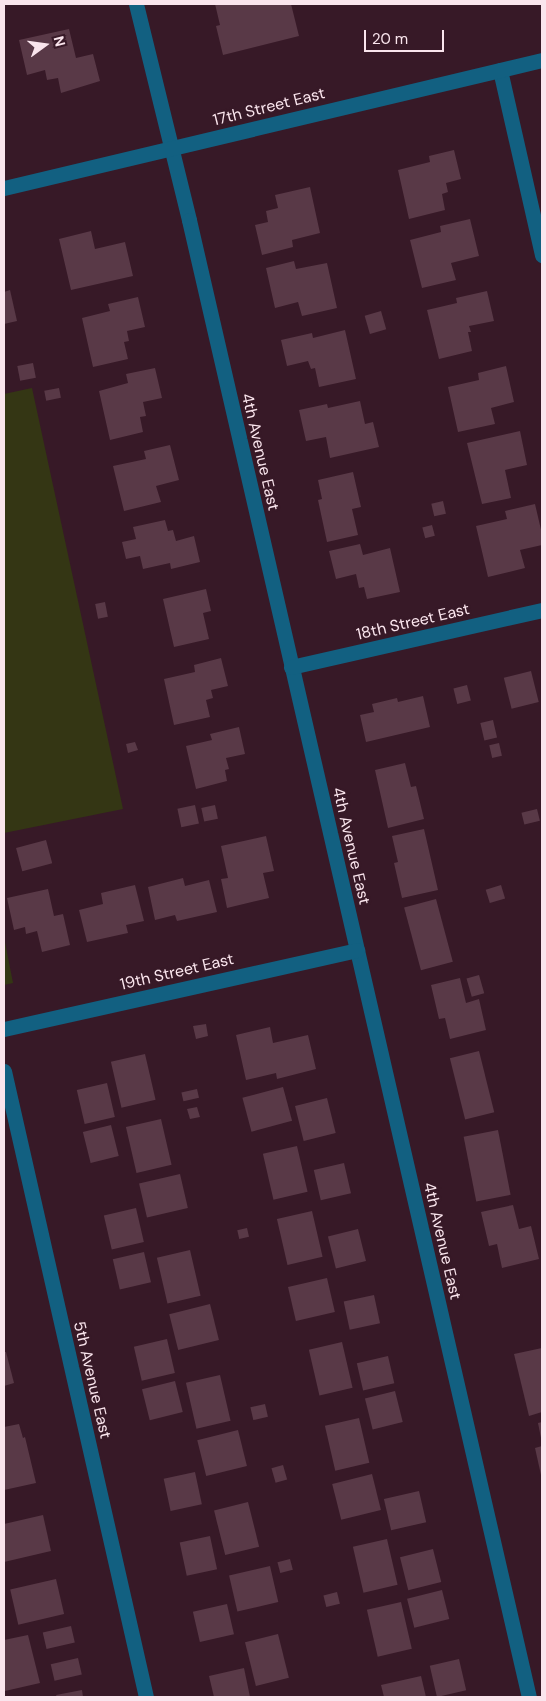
<!DOCTYPE html>
<html>
<head>
<meta charset="utf-8">
<style>
  body { margin:0 }
  #map { position:relative; width:546px; height:1701px; overflow:hidden; background:#371927; font-family:"DM Sans",sans-serif }
  div>[style] { position:absolute }
  .green>* { inset:0; background:#343614 }
  .building>* { inset:0; background:#593947; transform-origin:0 0 }
  .minor>* { height:15px; margin:-7.5px; padding:0 7.5px; transform-origin:7.5px; border-radius:7.5px; background:#126081 }
  span { translate:-50% -50%; white-space:nowrap; text-align:center; line-height:1.15; -webkit-text-stroke:4.5px #371927; paint-order:stroke }
  .street-label { font-size:16px; color:#fae5ed }
  .frame { position:absolute; inset:0; border:5px solid #fae5ed; pointer-events:none }
  .north { position:absolute; left:20px; top:20px; width:50px; height:50px; -webkit-text-stroke:4px #371927; paint-order:stroke; rotate:76deg; font-size:14px; font-weight:700; line-height:20px; text-align:center; color:#fae5ed }
  .north::after { content:''; display:block; margin:auto; width:18px; height:22px; background:#fae5ed; clip-path:polygon(50% 0,100% 100%,50% 72%,0 100%) }
  .scale { position:absolute; left:364px; top:30px; width:80px; height:22px; box-sizing:border-box; border:2px solid #fae5ed; border-top:0; padding-left:6px; font-size:15px; line-height:18px; white-space:nowrap; color:#fae5ed; -webkit-text-stroke:4px #371927; paint-order:stroke }
</style>
</head>
<body>
<div id="map">
  <div class="green">
    <i style="clip-path:polygon(32px 388px,123px 809px,4px 833px,4px 394px)"></i>
    <i style="clip-path:polygon(4px 937px,13px 983px,4px 985px)"></i>
  </div>
  <div class="building">
    <i style="clip-path:polygon(215px 4px,291px 4px,299px 36px,223px 55px,216px 26px,220px 25px)"></i>
    <i style="clip-path:polygon(69px 29px,76px 58px,93px 54px,100px 81px,61px 93px,58px 78px,47px 80px,45px 70px,27px 75px,19px 40px)"></i>
    <i style="clip-path:polygon(454px 150px,461px 179px,446px 183px,448px 192px,442px 194px,445px 210px,409px 219px,398px 170px,430px 162px,429px 156px)"></i>
    <i style="clip-path:polygon(310px 187px,320px 233px,292px 240px,293px 247px,262px 255px,255px 225px,268px 222px,266px 211px,278px 208px,275px 195px)"></i>
    <i style="clip-path:polygon(470px 219px,479px 256px,451px 263px,456px 280px,422px 288px,410px 240px,441px 232px,440px 226px)"></i>
    <i style="clip-path:polygon(91px 231px,95px 249px,125px 242px,133px 276px,71px 290px,59px 239px)"></i>
    <i style="clip-path:polygon(294px 261px,296px 269px,327px 263px,337px 308px,302px 316px,298px 302px,275px 308px,266px 268px)"></i>
    <i style="clip-path:polygon(10px 290px,17px 321px,4px 324px,4px 292px)"></i>
    <i style="clip-path:polygon(487px 291px,494px 321px,469px 326px,471px 332px,468px 332px,472px 351px,439px 359px,427px 310px,457px 303px,456px 298px)"></i>
    <i style="clip-path:polygon(138px 297px,145px 327px,127px 331px,129px 341px,124px 342px,128px 359px,93px 367px,82px 318px,110px 311px,108px 304px)"></i>
    <i style="left:381px;top:311px;width:19px;height:17px;rotate:74deg"></i>
    <i style="clip-path:polygon(345px 330px,356px 379px,319px 387px,315px 368px,311px 369px,308px 361px,287px 366px,281px 340px,312px 333px,313px 338px)"></i>
    <i style="left:33px;top:363px;width:15px;height:16px;rotate:79deg"></i>
    <i style="clip-path:polygon(506px 366px,514px 402px,491px 408px,495px 424px,458px 432px,448px 387px,479px 380px,478px 373px)"></i>
    <i style="clip-path:polygon(155px 368px,162px 398px,143px 402px,146px 416px,140px 417px,143px 432px,110px 440px,99px 391px,128px 383px,126px 374px)"></i>
    <i style="left:59px;top:388px;width:10px;height:15px;rotate:79deg"></i>
    <i style="clip-path:polygon(360px 401px,365px 424px,373px 422px,379px 447px,330px 458px,326px 437px,306px 441px,299px 410px,327px 404px,328px 408px)"></i>
    <i style="clip-path:polygon(520px 431px,527px 465px,505px 470px,511px 498px,482px 504px,467px 443px)"></i>
    <i style="clip-path:polygon(170px 445px,179px 480px,156px 486px,161px 502px,124px 511px,113px 466px,146px 459px,144px 451px)"></i>
    <i style="clip-path:polygon(353px 472px,361px 507px,352px 509px,358px 535px,327px 542px,318px 500px,322px 499px,318px 480px)"></i>
    <i style="left:443px;top:501px;width:13px;height:12px;rotate:77deg"></i>
    <i style="clip-path:polygon(535px 504px,542px 534px,542px 545px,520px 550px,525px 568px,488px 577px,476px 526px,507px 519px,505px 511px)"></i>
    <i style="clip-path:polygon(165px 520px,168px 531px,173px 530px,176px 541px,194px 536px,200px 562px,171px 569px,170px 563px,143px 569px,140px 556px,126px 559px,122px 542px,136px 539px,133px 527px)"></i>
    <i style="left:432px;top:525px;width:11px;height:10px;rotate:75deg"></i>
    <i style="clip-path:polygon(360px 544px,363px 555px,390px 548px,400px 592px,367px 599px,364px 587px,359px 588px,356px 574px,336px 579px,329px 551px)"></i>
    <i style="clip-path:polygon(206px 589px,211px 611px,203px 613px,209px 639px,174px 647px,163px 599px)"></i>
    <i style="left:105px;top:602px;width:15px;height:10px;rotate:79deg"></i>
    <i style="clip-path:polygon(221px 658px,228px 686px,211px 690px,213px 698px,206px 700px,210px 717px,174px 725px,164px 679px,195px 672px,194px 665px)"></i>
    <i style="left:531px;top:671px;width:32px;height:28px;rotate:76deg"></i>
    <i style="left:467px;top:685px;width:16px;height:14px;rotate:76deg"></i>
    <i style="clip-path:polygon(423px 696px,430px 727px,366px 742px,360px 715px,374px 712px,372px 704px,397px 698px,398px 702px)"></i>
    <i style="left:493px;top:720px;width:18px;height:13px;rotate:77deg"></i>
    <i style="clip-path:polygon(239px 727px,245px 754px,226px 758px,229px 769px,225px 770px,227px 781px,196px 789px,186px 746px,212px 740px,210px 734px)"></i>
    <i style="clip-path:polygon(135px 742px,138px 750px,128px 753px,126px 744px)"></i>
    <i style="left:499px;top:743px;width:13px;height:10px;rotate:77deg"></i>
    <i style="clip-path:polygon(405px 763px,411px 787px,416px 786px,424px 819px,388px 828px,375px 770px)"></i>
    <i style="left:195px;top:805px;width:19px;height:18px;rotate:78deg"></i>
    <i style="left:215px;top:805px;width:14px;height:14px;rotate:78deg"></i>
    <i style="left:537px;top:809px;width:12px;height:16px;rotate:76deg"></i>
    <i style="clip-path:polygon(424px 829px,438px 890px,402px 898px,394px 863px,398px 862px,392px 836px)"></i>
    <i style="clip-path:polygon(266px 836px,274px 871px,263px 873px,269px 898px,227px 908px,221px 879px,228px 878px,221px 846px)"></i>
    <i style="left:46px;top:840px;width:24px;height:31px;rotate:75deg"></i>
    <i style="clip-path:polygon(183px 878px,185px 886px,209px 880px,217px 912px,177px 921px,175px 915px,155px 920px,148px 887px)"></i>
    <i style="clip-path:polygon(135px 885px,144px 921px,126px 925px,128px 933px,87px 942px,79px 910px,103px 904px,101px 893px)"></i>
    <i style="left:501px;top:885px;width:14px;height:16px;rotate:73deg"></i>
    <i style="clip-path:polygon(48px 889px,54px 916px,63px 914px,70px 945px,42px 952px,37px 931px,26px 934px,25px 927px,14px 930px,7px 898px)"></i>
    <i style="left:436px;top:899px;width:65px;height:33px;rotate:75deg"></i>
    <i style="left:479px;top:975px;width:19px;height:13px;rotate:74deg"></i>
    <i style="clip-path:polygon(460px 978px,466px 1003px,479px 999px,486px 1030px,450px 1039px,445px 1018px,439px 1019px,431px 985px)"></i>
    <i style="clip-path:polygon(206px 1024px,208px 1036px,196px 1039px,193px 1026px)"></i>
    <i style="clip-path:polygon(270px 1027px,273px 1043px,308px 1035px,316px 1069px,277px 1079px,276px 1073px,246px 1080px,236px 1035px)"></i>
    <i style="left:479px;top:1051px;width:63px;height:30px;rotate:76deg"></i>
    <i style="left:145px;top:1054px;width:47px;height:35px;rotate:77deg"></i>
    <i style="left:107px;top:1083px;width:35px;height:31px;rotate:77deg"></i>
    <i style="left:283px;top:1087px;width:35px;height:42px;rotate:75deg"></i>
    <i style="left:197px;top:1089px;width:9px;height:16px;rotate:77deg"></i>
    <i style="left:327px;top:1098px;width:36px;height:33px;rotate:76deg"></i>
    <i style="clip-path:polygon(197px 1107px,200px 1117px,190px 1119px,187px 1109px)"></i>
    <i style="left:161px;top:1119px;width:47px;height:36px;rotate:77deg"></i>
    <i style="left:111px;top:1125px;width:32px;height:29px;rotate:76deg"></i>
    <i style="left:498px;top:1130px;width:66px;height:35px;rotate:79deg"></i>
    <i style="left:297px;top:1146px;width:47px;height:35px;rotate:77deg"></i>
    <i style="left:344px;top:1163px;width:31px;height:31px;rotate:77deg"></i>
    <i style="left:180px;top:1174px;width:35px;height:42px;rotate:77deg"></i>
    <i style="clip-path:polygon(513px 1205px,519px 1229px,531px 1226px,539px 1259px,502px 1268px,497px 1244px,489px 1246px,481px 1212px)"></i>
    <i style="left:136px;top:1208px;width:35px;height:33px;rotate:77deg"></i>
    <i style="left:312px;top:1211px;width:47px;height:36px;rotate:77deg"></i>
    <i style="left:247px;top:1228px;width:9px;height:10px;rotate:77deg"></i>
    <i style="left:358px;top:1229px;width:33px;height:31px;rotate:76deg"></i>
    <i style="left:190px;top:1250px;width:47px;height:34px;rotate:77deg"></i>
    <i style="left:144px;top:1252px;width:31px;height:32px;rotate:77deg"></i>
    <i style="left:327px;top:1278px;width:35px;height:40px;rotate:77deg"></i>
    <i style="left:374px;top:1295px;width:29px;height:31px;rotate:78deg"></i>
    <i style="left:210px;top:1304px;width:37px;height:42px;rotate:76deg"></i>
    <i style="left:167px;top:1339px;width:35px;height:34px;rotate:77deg"></i>
    <i style="left:342px;top:1342px;width:47px;height:34px;rotate:77deg"></i>
    <i style="clip-path:polygon(542px 1348px,542px 1412px,529px 1416px,514px 1354px)"></i>
    <i style="clip-path:polygon(4px 1352px,6px 1352px,14px 1383px,4px 1386px)"></i>
    <i style="left:388px;top:1356px;width:28px;height:32px;rotate:77deg"></i>
    <i style="left:220px;top:1375px;width:47px;height:35px;rotate:77deg"></i>
    <i style="left:175px;top:1381px;width:32px;height:34px;rotate:76deg"></i>
    <i style="left:395px;top:1391px;width:32px;height:31px;rotate:76deg"></i>
    <i style="left:265px;top:1404px;width:13px;height:15px;rotate:77deg"></i>
    <i style="left:359px;top:1418px;width:46px;height:35px;rotate:77deg"></i>
    <i style="clip-path:polygon(542px 1422px,542px 1438px,541px 1438px,538px 1423px)"></i>
    <i style="clip-path:polygon(19px 1424px,23px 1438px,25px 1437px,36px 1483px,4px 1490px,4px 1427px)"></i>
    <i style="left:238px;top:1430px;width:37px;height:42px;rotate:76deg"></i>
    <i style="clip-path:polygon(542px 1446px,542px 1475px,541px 1475px,535px 1448px)"></i>
    <i style="left:283px;top:1465px;width:15px;height:12px;rotate:74deg"></i>
    <i style="left:195px;top:1472px;width:33px;height:32px;rotate:78deg"></i>
    <i style="left:372px;top:1474px;width:37px;height:41px;rotate:76deg"></i>
    <i style="left:419px;top:1491px;width:32px;height:36px;rotate:77deg"></i>
    <i style="left:248px;top:1502px;width:46px;height:35px;rotate:76deg"></i>
    <i style="clip-path:polygon(43px 1515px,51px 1551px,4px 1562px,4px 1524px)"></i>
    <i style="left:210px;top:1536px;width:34px;height:31px;rotate:78deg"></i>
    <i style="left:387px;top:1539px;width:47px;height:35px;rotate:77deg"></i>
    <i style="left:433px;top:1549px;width:34px;height:34px;rotate:76deg"></i>
    <i style="left:290px;top:1559px;width:11px;height:13px;rotate:75deg"></i>
    <i style="left:270px;top:1566px;width:37px;height:42px;rotate:77deg"></i>
    <i style="left:56px;top:1579px;width:36px;height:47px;rotate:77deg"></i>
    <i style="left:442px;top:1590px;width:30px;height:36px;rotate:76deg"></i>
    <i style="left:337px;top:1592px;width:12px;height:14px;rotate:76deg"></i>
    <i style="left:401px;top:1602px;width:48px;height:35px;rotate:77deg"></i>
    <i style="left:227px;top:1604px;width:31px;height:35px;rotate:77deg"></i>
    <i style="left:71px;top:1626px;width:17px;height:29px;rotate:77deg"></i>
    <i style="left:278px;top:1634px;width:45px;height:34px;rotate:76deg"></i>
    <i style="clip-path:polygon(28px 1635px,40px 1683px,5px 1691px,4px 1640px)"></i>
    <i style="left:78px;top:1658px;width:17px;height:28px;rotate:77deg"></i>
    <i style="left:459px;top:1659px;width:32px;height:30px;rotate:77deg"></i>
    <i style="clip-path:polygon(244px 1668px,250px 1697px,214px 1697px,209px 1676px)"></i>
    <i style="clip-path:polygon(421px 1676px,426px 1697px,384px 1697px,381px 1685px)"></i>
    <i style="clip-path:polygon(82px 1690px,83px 1697px,57px 1697px,56px 1695px)"></i>
  </div>
  <div class="minor">
    <i style="left:136px;top:4px;width:222px;rotate:76.2deg"></i>
    <i style="left:189px;top:220px;width:1516px;rotate:77.04deg"></i>
    <i style="left:500px;top:70px;width:190px;rotate:77.2deg"></i>
    <i style="left:4px;top:188px;width:553px;rotate:-13.38deg"></i>
    <i style="left:291px;top:667px;width:257px;rotate:-12.8deg"></i>
    <i style="left:4px;top:1029px;width:362px;rotate:-12.6deg"></i>
    <i style="left:4px;top:1071px;width:642px;rotate:77.22deg"></i>
  </div>
  <div class="street-label">
    <span style="left:269px;top:107px;rotate:-14deg">17th Street East</span>
    <span style="left:260px;top:452px;rotate:77deg">4th Avenue East</span>
    <span style="left:413px;top:622px;rotate:-13deg">18th Street East</span>
    <span style="left:351px;top:846px;rotate:77deg">4th Avenue East</span>
    <span style="left:177px;top:972px;rotate:-13deg">19th Street East</span>
    <span style="left:442px;top:1241px;rotate:77deg">4th Avenue East</span>
    <span style="left:92px;top:1380px;rotate:77deg">5th Avenue East</span>
  </div>
  <div class="frame"></div>
  <div class="north">N</div>
  <div class="scale">20 m</div>
</div>
</body>
</html>
